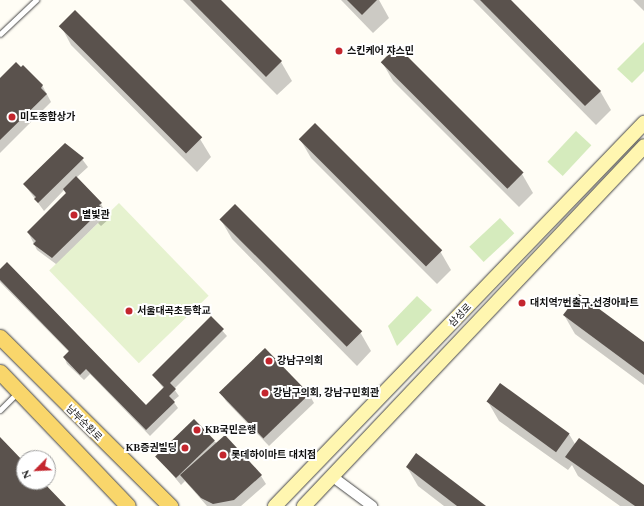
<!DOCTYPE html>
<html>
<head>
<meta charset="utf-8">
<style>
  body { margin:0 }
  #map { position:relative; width:644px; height:506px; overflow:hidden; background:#fffdf5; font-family:"Times New Roman","Noto Sans KR",serif }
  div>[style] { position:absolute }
  .green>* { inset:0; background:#d5ebbd; transform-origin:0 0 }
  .pitch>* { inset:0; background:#e6f2cf; transform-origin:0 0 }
  .shadow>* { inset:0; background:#0003 }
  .building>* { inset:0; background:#5a524d; transform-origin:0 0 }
  .roads { filter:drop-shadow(0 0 1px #444) drop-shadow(0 0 1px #444) }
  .lane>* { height:5px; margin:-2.5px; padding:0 2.5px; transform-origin:2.5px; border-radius:2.5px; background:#fff }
  .street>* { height:10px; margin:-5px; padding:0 5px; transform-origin:5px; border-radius:5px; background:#fff }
  .secondary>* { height:14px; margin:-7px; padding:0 7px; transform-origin:7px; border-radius:7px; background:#fff6b0 }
  .primary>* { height:15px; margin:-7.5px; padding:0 7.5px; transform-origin:7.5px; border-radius:7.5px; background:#f9d66b }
  .dots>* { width:11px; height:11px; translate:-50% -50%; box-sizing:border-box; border:2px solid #fff; border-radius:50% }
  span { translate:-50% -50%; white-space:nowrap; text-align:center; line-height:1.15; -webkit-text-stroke:4px #fff; paint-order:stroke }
  .poi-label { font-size:10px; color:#111; font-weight:700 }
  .left { translate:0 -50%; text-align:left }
  .right { translate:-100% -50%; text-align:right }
  .street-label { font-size:10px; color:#111 }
  .north { position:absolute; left:16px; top:450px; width:40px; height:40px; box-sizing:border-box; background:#fff; border:1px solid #a0a0a0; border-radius:50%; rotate:246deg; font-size:11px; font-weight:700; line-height:16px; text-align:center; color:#111 }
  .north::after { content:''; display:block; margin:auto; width:14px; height:18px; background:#c4262e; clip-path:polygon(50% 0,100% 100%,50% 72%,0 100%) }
</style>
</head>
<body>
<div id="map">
  <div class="green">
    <i style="clip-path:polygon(644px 42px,644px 71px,632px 83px,617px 69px)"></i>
    <i style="left:576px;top:131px;width:21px;height:42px;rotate:43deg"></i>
    <i style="left:500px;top:218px;width:21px;height:42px;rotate:47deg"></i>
    <i style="clip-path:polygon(417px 296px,432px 310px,397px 346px,388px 326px)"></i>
  </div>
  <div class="pitch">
    <i style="left:119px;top:203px;width:129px;height:97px;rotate:46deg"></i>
  </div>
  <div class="shadow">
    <i style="clip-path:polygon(183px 0,220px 0,281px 62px,292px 81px,277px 95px)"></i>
    <i style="clip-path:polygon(341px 0,379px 0,389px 18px,373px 33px)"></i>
    <i style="clip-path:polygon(473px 0,509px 0,600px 91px,611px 110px,596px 125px)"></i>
    <i style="clip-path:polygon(633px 0,644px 0,644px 11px)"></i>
    <i style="clip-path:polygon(61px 26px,200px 139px,211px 157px,197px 172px,71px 45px)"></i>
    <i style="clip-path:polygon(397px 47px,522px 174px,533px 193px,519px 207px,393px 81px,382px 62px)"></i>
    <i style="clip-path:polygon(0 80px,42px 85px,51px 102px,0 153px)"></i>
    <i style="clip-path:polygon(300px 139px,440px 251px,451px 270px,437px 284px,311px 158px)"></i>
    <i style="clip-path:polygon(79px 155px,88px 167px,76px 178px,101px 204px,109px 219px,101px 226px,98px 223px,56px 264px,37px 250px,28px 232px,67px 195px,64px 190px,44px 211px,24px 184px)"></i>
    <i style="clip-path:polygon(221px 220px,360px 332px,371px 351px,357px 366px,232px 239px)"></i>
    <i style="clip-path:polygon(0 270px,146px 406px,164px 389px,153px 375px,211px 318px,227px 336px,174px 389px,179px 396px,173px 401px,178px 408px,150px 436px,90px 374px,84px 380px,67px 364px,64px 357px,69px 352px,0 282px)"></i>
    <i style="clip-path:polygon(564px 315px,644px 343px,644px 385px,575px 334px)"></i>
    <i style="clip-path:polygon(221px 393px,309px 394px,314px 403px,269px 446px,226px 401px)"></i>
    <i style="clip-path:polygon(488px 402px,569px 434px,575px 444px,644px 486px,644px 506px,620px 506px,578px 476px,572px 465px,568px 470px,499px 421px)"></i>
    <i style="clip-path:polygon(214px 441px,261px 476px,266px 484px,241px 506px,207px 506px,185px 481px,181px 485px,157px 456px)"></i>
    <i style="clip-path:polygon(407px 467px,485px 506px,444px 506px,418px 486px)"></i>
  </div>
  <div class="building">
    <i style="clip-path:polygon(190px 0,221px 0,282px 61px,266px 77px)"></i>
    <i style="clip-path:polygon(347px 0,377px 0,362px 15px)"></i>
    <i style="clip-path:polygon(480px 0,511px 0,601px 91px,585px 106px)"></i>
    <i style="left:75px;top:10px;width:180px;height:23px;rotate:45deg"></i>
    <i style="left:397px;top:46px;width:179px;height:23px;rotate:45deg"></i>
    <i style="clip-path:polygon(16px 62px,21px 67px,23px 65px,43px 85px,41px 88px,47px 94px,0 140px,0 78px)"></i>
    <i style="left:315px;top:123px;width:180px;height:23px;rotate:45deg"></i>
    <i style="clip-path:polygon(65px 143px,84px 158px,38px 203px,34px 199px,36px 197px,23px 184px)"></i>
    <i style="clip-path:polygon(76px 176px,102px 203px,99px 205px,106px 212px,97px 220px,94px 217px,52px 258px,33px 244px,36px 241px,27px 232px,66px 193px,63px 189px)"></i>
    <i style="left:235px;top:204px;width:180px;height:22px;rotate:45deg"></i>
    <i style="clip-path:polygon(7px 262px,146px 405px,164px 387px,152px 375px,211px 316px,224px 329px,170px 383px,176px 389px,169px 396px,175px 402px,146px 430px,86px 369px,80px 375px,63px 357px,69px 351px,0 280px,0 269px)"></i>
    <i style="clip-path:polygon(579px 294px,644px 342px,644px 375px,563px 315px)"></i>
    <i style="left:265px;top:348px;width:64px;height:64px;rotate:46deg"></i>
    <i style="left:500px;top:383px;width:86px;height:23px;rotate:36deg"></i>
    <i style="left:194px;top:419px;width:30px;height:54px;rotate:46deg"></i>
    <i style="clip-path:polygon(225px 435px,262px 475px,234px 500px,213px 504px,201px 498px,180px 475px)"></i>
    <i style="clip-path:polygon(0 437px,24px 462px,24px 482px,43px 482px,66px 506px,0 506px)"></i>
    <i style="clip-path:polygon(579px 438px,644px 485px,644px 506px,635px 506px,565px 457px)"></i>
    <i style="clip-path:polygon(416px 453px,486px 506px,457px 506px,406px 467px)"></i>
  </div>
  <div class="roads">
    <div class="lane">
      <i style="left:0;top:34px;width:50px;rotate:-43.4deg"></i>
      <i style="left:0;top:410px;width:25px;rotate:-45deg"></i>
    </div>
    <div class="street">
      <i style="left:333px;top:477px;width:49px;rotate:36.6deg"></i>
    </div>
    <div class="secondary">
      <i style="left:275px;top:506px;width:532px;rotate:-46.07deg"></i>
      <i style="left:304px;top:506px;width:495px;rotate:-46.6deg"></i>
    </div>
    <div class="primary">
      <i style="left:0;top:337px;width:240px;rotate:44.8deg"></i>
      <i style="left:0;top:372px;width:185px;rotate:46.3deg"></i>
    </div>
  </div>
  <div class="dots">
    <i style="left:339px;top:51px;background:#c4262e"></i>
    <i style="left:12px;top:117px;background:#c4262e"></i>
    <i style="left:74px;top:215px;background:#c4262e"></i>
    <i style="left:522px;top:303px;background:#c4262e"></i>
    <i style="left:129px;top:311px;background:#c4262e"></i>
    <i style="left:269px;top:361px;background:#c4262e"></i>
    <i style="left:265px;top:393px;background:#c4262e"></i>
    <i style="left:197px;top:430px;background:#c4262e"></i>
    <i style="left:185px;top:448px;background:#c4262e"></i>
    <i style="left:223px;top:455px;background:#c4262e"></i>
  </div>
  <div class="poi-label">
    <span class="left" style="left:347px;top:51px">스킨케어 쟈스민</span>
    <span class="left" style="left:20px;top:117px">미도종합상가</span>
    <span class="left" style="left:82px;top:215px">별빛관</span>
    <span class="left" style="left:530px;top:303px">대치역7번출구.선경아파트</span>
    <span class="left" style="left:137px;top:311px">서울대곡초등학교</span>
    <span class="left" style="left:277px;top:361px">강남구의회</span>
    <span class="left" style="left:273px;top:393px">강남구의회, 강남구민회관</span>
    <span class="left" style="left:205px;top:430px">KB국민은행</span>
    <span class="right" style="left:177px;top:448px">KB증권빌딩</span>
    <span class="left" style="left:231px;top:455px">롯데하이마트 대치점</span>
  </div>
  <div class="street-label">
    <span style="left:460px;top:315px;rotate:-46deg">삼성로</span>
    <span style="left:84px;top:423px;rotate:45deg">남부순환로</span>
  </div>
  <div class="north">N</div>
</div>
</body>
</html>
